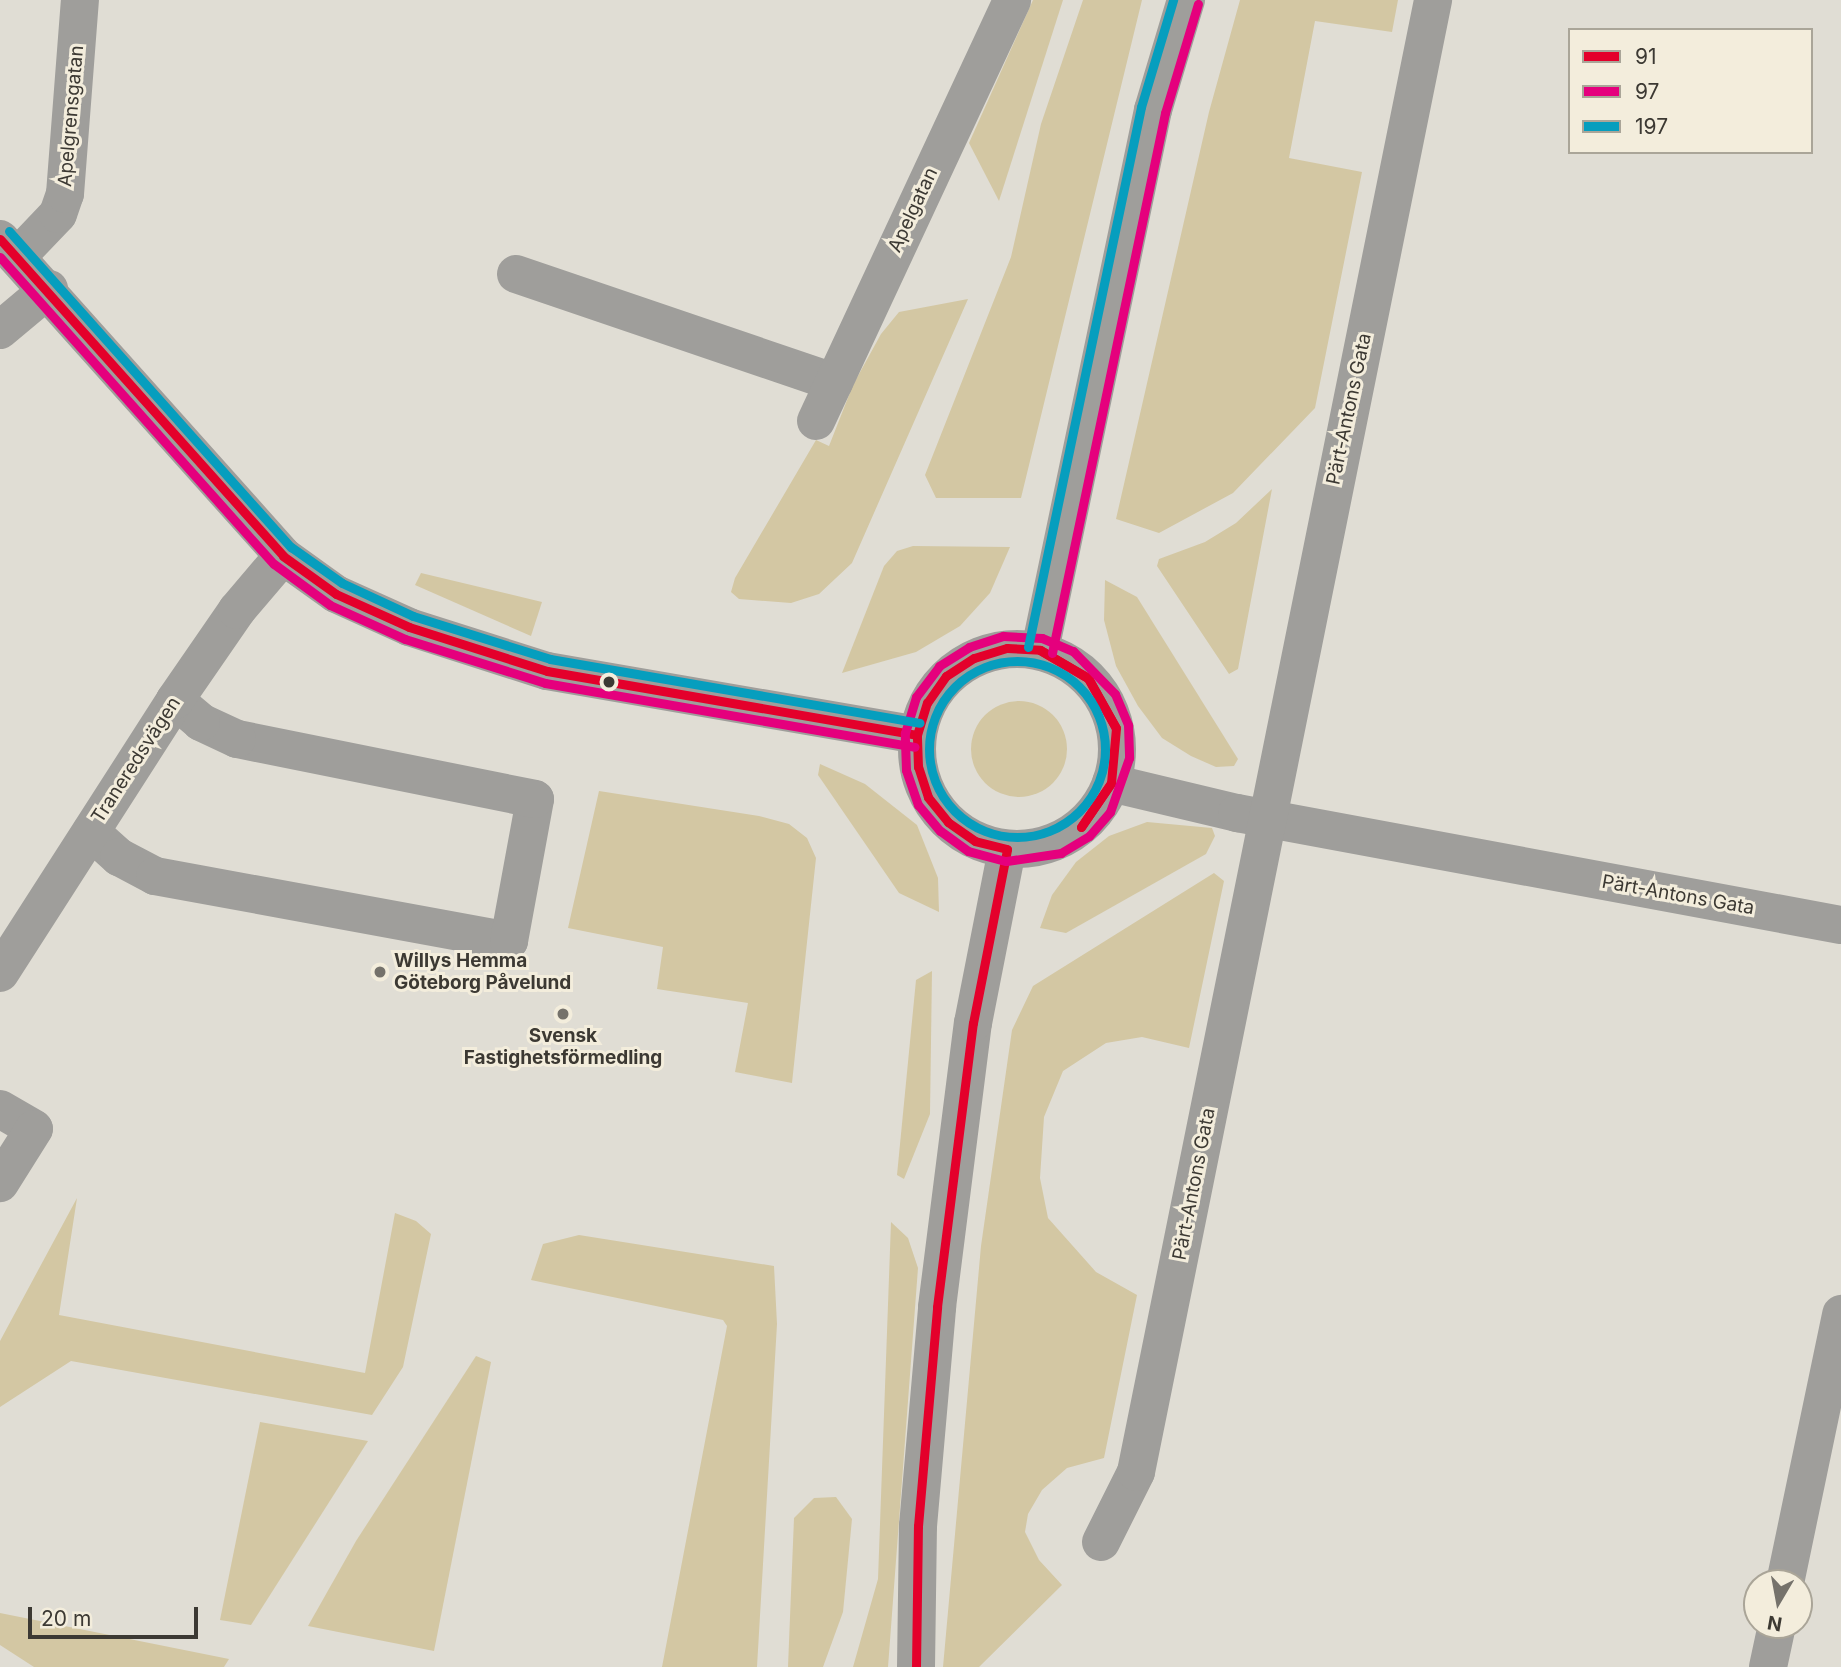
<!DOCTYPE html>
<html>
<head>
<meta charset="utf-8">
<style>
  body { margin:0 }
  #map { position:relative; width:1841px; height:1667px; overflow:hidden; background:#e0ddd4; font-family:Inter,sans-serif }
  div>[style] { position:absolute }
  .green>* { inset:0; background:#d3c7a3 }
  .round { border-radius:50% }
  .minor>* { height:38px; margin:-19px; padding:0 19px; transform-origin:19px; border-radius:19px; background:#9f9e9b }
  .minor>.ring { margin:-19px; padding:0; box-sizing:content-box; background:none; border:38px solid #9f9e9b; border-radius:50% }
  .bus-1>* { height:9px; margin:-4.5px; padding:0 4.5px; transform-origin:4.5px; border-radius:4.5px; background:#e4002b }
  .bus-2>* { height:9px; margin:-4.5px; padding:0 4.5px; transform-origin:4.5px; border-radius:4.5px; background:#e5007d }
  .bus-3>* { height:9px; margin:-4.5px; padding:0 4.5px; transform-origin:4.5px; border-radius:4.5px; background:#069ebe }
  .bus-3>.ring { margin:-4.5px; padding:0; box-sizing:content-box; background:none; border:9px solid #069ebe; border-radius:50% }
  .dots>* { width:19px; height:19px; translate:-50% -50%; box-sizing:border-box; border:4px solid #f3eddc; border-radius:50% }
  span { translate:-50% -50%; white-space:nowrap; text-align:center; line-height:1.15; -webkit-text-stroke:6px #f3eddc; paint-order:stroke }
  .street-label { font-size:19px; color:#3c3933 }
  .poi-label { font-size:19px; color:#3c3933; font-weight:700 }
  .left { translate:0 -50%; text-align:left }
  .legend { position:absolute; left:1568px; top:28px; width:245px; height:126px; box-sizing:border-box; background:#f3eddc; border:2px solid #aaa598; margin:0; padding:9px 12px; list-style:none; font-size:21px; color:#3c3933 }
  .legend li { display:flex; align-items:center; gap:14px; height:35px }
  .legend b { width:35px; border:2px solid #aaa598 }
  .north { position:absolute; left:1743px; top:1569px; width:70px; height:70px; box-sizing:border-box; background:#f3eddc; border:2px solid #aaa598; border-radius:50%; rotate:190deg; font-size:19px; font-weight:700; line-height:28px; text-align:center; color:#3c3933 }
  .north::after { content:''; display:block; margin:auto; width:24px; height:32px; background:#75726b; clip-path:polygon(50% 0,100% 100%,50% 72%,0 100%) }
  .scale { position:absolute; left:28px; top:1607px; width:170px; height:32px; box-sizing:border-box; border:4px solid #3c3933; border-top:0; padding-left:9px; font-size:21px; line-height:24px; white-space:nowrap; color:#3c3933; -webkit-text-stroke:5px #f3eddc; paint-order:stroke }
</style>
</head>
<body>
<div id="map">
  <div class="green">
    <i style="clip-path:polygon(1033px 0,1063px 0,999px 201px,969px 143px)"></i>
    <i style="clip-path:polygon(1083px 0,1142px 0,1021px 498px,936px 498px,925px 475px,1011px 257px,1041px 124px)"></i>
    <i style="clip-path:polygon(1240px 0,1398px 0,1392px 32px,1315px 21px,1289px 158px,1362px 172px,1315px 408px,1233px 493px,1159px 533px,1116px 519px,1209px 112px)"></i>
    <i style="clip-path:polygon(968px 299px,852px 563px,819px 594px,791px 603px,739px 599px,731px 592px,735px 578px,816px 440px,829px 446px,853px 385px,881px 334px,899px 312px)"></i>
    <i style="clip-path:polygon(1272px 489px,1238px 669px,1229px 674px,1157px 566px,1159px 559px,1205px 542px,1236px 523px)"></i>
    <i style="clip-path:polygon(913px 546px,1010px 547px,990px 593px,960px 626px,916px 652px,842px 673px,884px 566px,897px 551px)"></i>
    <i style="clip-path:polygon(421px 573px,542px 602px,531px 636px,415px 585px)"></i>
    <i style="clip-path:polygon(1105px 580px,1137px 597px,1238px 759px,1234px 766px,1216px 767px,1191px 756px,1162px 738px,1138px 706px,1116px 666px,1104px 620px)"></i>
    <i class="round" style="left:971px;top:701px;width:96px;height:96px"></i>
    <i style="clip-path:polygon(820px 764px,865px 784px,917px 825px,938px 878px,939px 912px,899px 893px,818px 775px)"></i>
    <i style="clip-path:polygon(599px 791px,759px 816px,789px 824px,807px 838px,816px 858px,792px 1083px,735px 1072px,748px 1003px,657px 989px,663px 947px,568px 928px)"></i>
    <i style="clip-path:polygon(1147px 822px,1212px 828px,1215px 836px,1206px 854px,1066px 933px,1040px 928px,1052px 895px,1076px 862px,1109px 836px)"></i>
    <i style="clip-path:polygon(1214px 873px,1224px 881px,1189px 1048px,1142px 1037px,1106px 1043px,1063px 1071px,1044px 1117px,1040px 1178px,1048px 1218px,1096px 1272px,1137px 1295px,1104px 1458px,1067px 1468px,1042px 1490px,1028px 1514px,1025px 1532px,1039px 1560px,1062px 1585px,979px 1667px,943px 1667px,981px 1246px,1012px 1030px,1033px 986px)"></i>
    <i style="clip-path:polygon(932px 971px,930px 1114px,904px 1179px,897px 1175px,916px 980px)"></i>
    <i style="clip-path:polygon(77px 1198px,59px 1315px,365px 1373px,395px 1213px,416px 1221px,431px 1234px,403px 1367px,372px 1415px,71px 1361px,0 1407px,0 1341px)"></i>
    <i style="clip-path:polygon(891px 1222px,908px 1238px,918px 1268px,888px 1667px,853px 1667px,878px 1579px)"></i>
    <i style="clip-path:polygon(579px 1235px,774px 1266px,777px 1324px,757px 1667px,662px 1667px,727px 1326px,723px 1320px,531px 1280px,543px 1244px)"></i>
    <i style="clip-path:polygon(476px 1356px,491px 1362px,434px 1651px,308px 1626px,356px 1541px)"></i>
    <i style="clip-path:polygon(260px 1422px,368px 1441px,251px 1625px,220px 1620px)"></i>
    <i style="clip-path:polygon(836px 1497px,852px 1519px,843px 1612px,823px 1667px,788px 1667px,794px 1518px,814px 1498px)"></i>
    <i style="clip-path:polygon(0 1613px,229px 1659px,224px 1667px,34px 1667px,0 1645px)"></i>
  </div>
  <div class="minor">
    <i style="left:0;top:239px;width:425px;rotate:48.2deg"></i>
    <i style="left:283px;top:556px;width:65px;rotate:35.6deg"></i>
    <i style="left:336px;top:594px;width:80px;rotate:24.3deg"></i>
    <i style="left:409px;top:627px;width:145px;rotate:17.7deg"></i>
    <i style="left:547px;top:671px;width:375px;rotate:9.8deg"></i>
    <i style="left:17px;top:257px;width:59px;rotate:-46.4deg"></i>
    <i style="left:58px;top:214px;width:21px;rotate:-71deg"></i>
    <i style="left:65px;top:194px;width:195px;rotate:-85.6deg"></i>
    <i style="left:516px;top:274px;width:336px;rotate:18.8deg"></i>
    <i style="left:0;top:330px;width:64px;rotate:-39.9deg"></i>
    <i style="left:816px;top:421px;width:464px;rotate:-65deg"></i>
    <i class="ring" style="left:917px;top:649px;width:162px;height:162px"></i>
    <i style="left:1040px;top:650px;width:552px;rotate:-78.18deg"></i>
    <i style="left:1153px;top:110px;width:115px;rotate:-73.3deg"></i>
    <i style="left:1111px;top:783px;width:130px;rotate:13.4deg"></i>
    <i style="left:1237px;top:813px;width:614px;rotate:10.51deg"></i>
    <i style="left:91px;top:832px;width:38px;rotate:42deg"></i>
    <i style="left:119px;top:857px;width:41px;rotate:27.8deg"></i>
    <i style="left:155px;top:876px;width:360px;rotate:10.4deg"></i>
    <i style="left:509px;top:941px;width:144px;rotate:-79.6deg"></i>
    <i style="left:535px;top:799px;width:304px;rotate:-168.6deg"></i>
    <i style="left:237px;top:739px;width:40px;rotate:-155deg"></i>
    <i style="left:201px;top:722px;width:34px;rotate:-140deg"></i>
    <i style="left:0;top:973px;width:324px;rotate:-57.3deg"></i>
    <i style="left:175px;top:700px;width:109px;rotate:-55.4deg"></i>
    <i style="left:237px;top:610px;width:71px;rotate:-49.6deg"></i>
    <i style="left:0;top:1109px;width:39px;rotate:30deg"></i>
    <i style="left:34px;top:1129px;width:64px;rotate:122.2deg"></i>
    <i style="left:1101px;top:1542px;width:78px;rotate:-63.4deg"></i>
    <i style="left:1136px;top:1472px;width:1502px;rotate:-78.59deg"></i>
    <i style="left:1785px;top:1583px;width:275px;rotate:-78.2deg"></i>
    <i style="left:916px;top:1667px;width:141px;rotate:-89.2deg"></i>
    <i style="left:918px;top:1526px;width:220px;rotate:-85deg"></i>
    <i style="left:937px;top:1307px;width:286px;rotate:-82.8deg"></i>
    <i style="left:973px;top:1023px;width:177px;rotate:-78.9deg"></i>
    <i style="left:1768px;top:1667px;width:43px;rotate:-77.9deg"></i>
  </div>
  <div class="bus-1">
    <i style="left:0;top:239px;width:425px;rotate:48.2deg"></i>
    <i style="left:283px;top:556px;width:65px;rotate:35.6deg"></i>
    <i style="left:336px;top:594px;width:80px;rotate:24.3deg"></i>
    <i style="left:409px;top:627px;width:145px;rotate:17.7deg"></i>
    <i style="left:547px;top:671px;width:375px;rotate:9.8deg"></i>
    <i style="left:1040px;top:650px;width:56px;rotate:30.3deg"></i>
    <i style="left:1040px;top:650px;width:56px;rotate:30.3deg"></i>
    <i style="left:1088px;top:678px;width:57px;rotate:60.8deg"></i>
    <i style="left:1088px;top:678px;width:57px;rotate:60.8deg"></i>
    <i style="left:1111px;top:783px;width:55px;rotate:-84.8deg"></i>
    <i style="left:1081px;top:827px;width:53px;rotate:-55.7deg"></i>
    <i style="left:1081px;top:827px;width:53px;rotate:-55.7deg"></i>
    <i style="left:1007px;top:849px;width:33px;rotate:-166deg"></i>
    <i style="left:975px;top:841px;width:33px;rotate:-145deg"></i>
    <i style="left:948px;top:822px;width:32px;rotate:-129deg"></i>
    <i style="left:928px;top:797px;width:32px;rotate:-108deg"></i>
    <i style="left:918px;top:767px;width:32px;rotate:-92deg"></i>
    <i style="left:917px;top:735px;width:34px;rotate:-73deg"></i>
    <i style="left:927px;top:703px;width:33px;rotate:-55deg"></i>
    <i style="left:946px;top:676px;width:33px;rotate:-33deg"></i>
    <i style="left:974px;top:658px;width:34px;rotate:-17deg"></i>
    <i style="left:1007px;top:648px;width:33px;rotate:3deg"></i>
    <i style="left:916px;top:1667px;width:141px;rotate:-89.2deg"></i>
    <i style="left:918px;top:1526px;width:220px;rotate:-85deg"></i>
    <i style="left:937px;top:1307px;width:286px;rotate:-82.8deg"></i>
    <i style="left:973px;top:1023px;width:177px;rotate:-78.9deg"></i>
  </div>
  <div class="bus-2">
    <i style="left:0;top:257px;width:411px;rotate:48.3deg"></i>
    <i style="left:274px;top:564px;width:69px;rotate:36.2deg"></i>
    <i style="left:330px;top:605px;width:82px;rotate:24.4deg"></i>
    <i style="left:405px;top:639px;width:147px;rotate:17.4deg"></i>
    <i style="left:545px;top:683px;width:375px;rotate:9.8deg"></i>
    <i style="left:1052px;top:653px;width:552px;rotate:-78.18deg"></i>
    <i style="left:1165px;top:113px;width:114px;rotate:-73.2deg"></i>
    <i style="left:1005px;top:861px;width:38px;rotate:-165deg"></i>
    <i style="left:968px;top:851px;width:34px;rotate:-144deg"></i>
    <i style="left:940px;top:831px;width:34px;rotate:-130deg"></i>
    <i style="left:918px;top:805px;width:37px;rotate:-109deg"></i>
    <i style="left:906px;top:770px;width:37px;rotate:-92deg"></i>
    <i style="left:905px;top:733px;width:38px;rotate:-73deg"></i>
    <i style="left:916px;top:697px;width:39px;rotate:-53deg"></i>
    <i style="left:939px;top:666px;width:36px;rotate:-32deg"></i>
    <i style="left:969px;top:647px;width:36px;rotate:-18deg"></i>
    <i style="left:1003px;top:636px;width:39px;rotate:3deg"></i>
    <i style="left:1042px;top:638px;width:34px;rotate:23deg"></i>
    <i style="left:1073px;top:651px;width:60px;rotate:45.7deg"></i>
    <i style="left:1115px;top:694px;width:34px;rotate:67deg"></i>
    <i style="left:1128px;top:725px;width:33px;rotate:88deg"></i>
    <i style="left:1129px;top:758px;width:57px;rotate:109.4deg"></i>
    <i style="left:1110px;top:812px;width:32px;rotate:131deg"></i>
    <i style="left:1089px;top:836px;width:33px;rotate:149deg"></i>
    <i style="left:1061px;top:853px;width:55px;rotate:171.6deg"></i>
  </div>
  <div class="bus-3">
    <i style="left:9px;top:231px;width:424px;rotate:48.3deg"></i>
    <i style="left:291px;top:547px;width:62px;rotate:35.2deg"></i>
    <i style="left:342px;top:583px;width:78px;rotate:24.9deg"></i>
    <i style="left:413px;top:616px;width:144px;rotate:17.4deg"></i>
    <i style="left:550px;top:659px;width:375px;rotate:9.8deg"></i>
    <i style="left:1028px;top:647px;width:552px;rotate:-78.18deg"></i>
    <i style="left:1141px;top:107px;width:112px;rotate:-73.3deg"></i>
    <i class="ring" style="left:929px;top:661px;width:167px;height:167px"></i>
  </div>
  <div class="dots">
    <i style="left:609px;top:682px;background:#3c3933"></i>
    <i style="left:380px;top:972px;background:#75726b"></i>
    <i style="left:563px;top:1014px;background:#75726b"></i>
  </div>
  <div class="street-label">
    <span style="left:71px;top:116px;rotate:-85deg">Apelgrensgatan</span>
    <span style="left:913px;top:210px;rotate:-65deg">Apelgatan</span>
    <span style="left:1349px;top:409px;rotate:-78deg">Pärt-Antons Gata</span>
    <span style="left:136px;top:760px;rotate:-57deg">Traneredsvägen</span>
    <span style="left:1678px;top:895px;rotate:10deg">Pärt-Antons Gata</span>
    <span style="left:1194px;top:1184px;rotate:-79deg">Pärt-Antons Gata</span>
  </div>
  <div class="poi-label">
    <span class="left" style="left:394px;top:972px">Willys Hemma<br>Göteborg Påvelund</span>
    <span style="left:563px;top:1047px">Svensk<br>Fastighetsförmedling</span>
  </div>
  <ul class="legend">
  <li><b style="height:9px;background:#e4002b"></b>91</li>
  <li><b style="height:9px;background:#e5007d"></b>97</li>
  <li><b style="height:9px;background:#069ebe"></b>197</li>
  </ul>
  <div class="north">N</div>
  <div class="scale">20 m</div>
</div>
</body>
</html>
